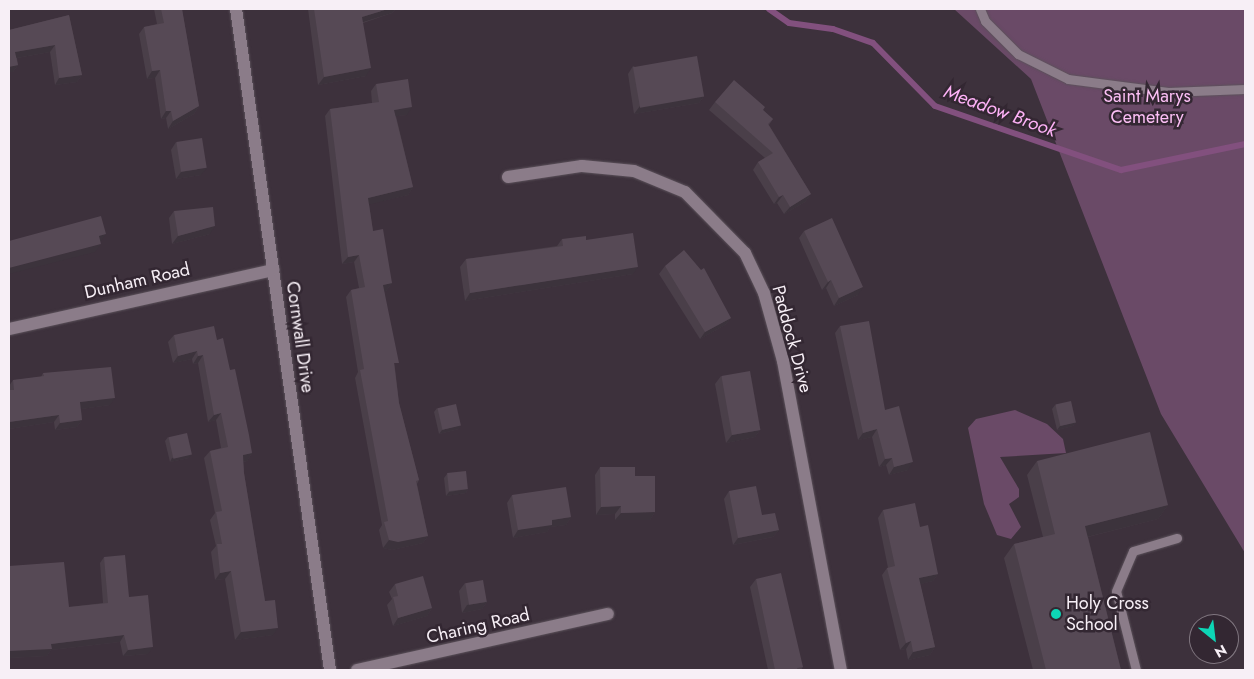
<!DOCTYPE html>
<html>
<head>
<meta charset="utf-8">
<style>
  body { margin:0 }
  #map { position:relative; width:1254px; height:679px; overflow:hidden; background:#3d313c; font-family:Jost,sans-serif }
  div>[style] { position:absolute }
  .green>* { inset:0; background:#6a4a67 }
  .stream>* { height:6px; margin:-3px; padding:0 3px; transform-origin:3px; border-radius:3px; background:#82507e }
  .roads { filter:drop-shadow(0 0 1px #5b515a) drop-shadow(0 0 1px #5b515a) }
  .lane>* { height:9px; margin:-4.5px; padding:0 4.5px; transform-origin:4.5px; border-radius:4.5px; background:#8b7c89 }
  .street>* { height:12px; margin:-6px; padding:0 6px; transform-origin:6px; border-radius:6px; background:#8b7c89 }
  .wall>* { inset:0; background:#4a3f49 }
  .shaded-wall>* { inset:0; background:#3c333c }
  .building>* { inset:0; background:#564955; transform-origin:0 0 }
  .dots>* { width:14px; height:14px; translate:-50% -50%; box-sizing:border-box; border:2px solid #332732; border-radius:50% }
  span { translate:-50% -50%; white-space:nowrap; text-align:center; line-height:1.15; -webkit-text-stroke:5px #332732; paint-order:stroke }
  .park-label { font-size:18px; color:#fcbff5 }
  .street-label { font-size:18px; color:#f7eff6 }
  .poi-label { font-size:18px; color:#f7eff6 }
  .left { translate:0 -50%; text-align:left }
  .water-label { font-size:19px; color:#feb2f7; font-style:italic }
  .frame { position:absolute; inset:0; border:10px solid #f7eff6; pointer-events:none }
  .north { position:absolute; left:1189px; top:614px; width:50px; height:50px; box-sizing:border-box; background:#332732; border:1px solid #817780; border-radius:50%; rotate:151deg; font-size:14px; font-weight:700; line-height:20px; text-align:center; color:#f7eff6 }
  .north::after { content:''; display:block; margin:auto; width:18px; height:22px; background:#0dd5b5; clip-path:polygon(50% 0,100% 100%,50% 72%,0 100%) }
</style>
</head>
<body>
<div id="map">
  <div class="green">
    <i style="clip-path:polygon(954px 9px,1245px 9px,1245px 553px,1161px 414px,1031px 79px)"></i>
    <i style="clip-path:polygon(1015px 410px,1047px 424px,1063px 439px,1066px 453px,1000px 457px,1019px 489px,1019px 497px,1009px 504px,1021px 527px,1011px 539px,997px 535px,984px 504px,968px 428px,976px 419px)"></i>
  </div>
  <div class="stream">
    <i style="left:769px;top:9px;width:24px;rotate:35deg"></i>
    <i style="left:789px;top:23px;width:44px;rotate:7.8deg"></i>
    <i style="left:833px;top:29px;width:42px;rotate:19.3deg"></i>
    <i style="left:873px;top:43px;width:88px;rotate:45.5deg"></i>
    <i style="left:935px;top:106px;width:197px;rotate:19deg"></i>
    <i style="left:1121px;top:170px;width:127px;rotate:-11.8deg"></i>
  </div>
  <div class="roads">
    <div class="lane">
      <i style="left:980px;top:9px;width:13px;rotate:67deg"></i>
      <i style="left:985px;top:21px;width:47px;rotate:45deg"></i>
      <i style="left:1018px;top:54px;width:56px;rotate:26.6deg"></i>
      <i style="left:1068px;top:79px;width:101px;rotate:7.4deg"></i>
      <i style="left:1168px;top:92px;width:77px;rotate:-2.2deg"></i>
      <i style="left:1136px;top:670px;width:81px;rotate:-104.2deg"></i>
      <i style="left:1116px;top:591px;width:43px;rotate:-67deg"></i>
      <i style="left:1133px;top:551px;width:46px;rotate:-16.5deg"></i>
    </div>
    <div class="street">
      <i style="left:236px;top:9px;width:668px;rotate:81.91deg"></i>
      <i style="left:508px;top:177px;width:75px;rotate:-8.5deg"></i>
      <i style="left:582px;top:166px;width:52px;rotate:5.5deg"></i>
      <i style="left:634px;top:171px;width:55px;rotate:22.4deg"></i>
      <i style="left:685px;top:192px;width:86px;rotate:45.5deg"></i>
      <i style="left:745px;top:253px;width:44px;rotate:64.6deg"></i>
      <i style="left:764px;top:293px;width:71px;rotate:74.4deg"></i>
      <i style="left:783px;top:361px;width:314px;rotate:79.4deg"></i>
      <i style="left:9px;top:329px;width:271px;rotate:-12.6deg"></i>
      <i style="left:357px;top:670px;width:257px;rotate:-12.6deg"></i>
    </div>
  </div>
  <div class="wall">
    <i style="clip-path:polygon(154px 9px,182px 9px,199px 106px,194px 114px,168px 129px,166px 118px,161px 119px,155px 78px,147px 79px,139px 34px,144px 27px,157px 24px)"></i>
    <i style="clip-path:polygon(308px 9px,396px 9px,392px 13px,363px 23px,366px 76px,318px 85px)"></i>
    <i style="clip-path:polygon(69px 15px,82px 75px,77px 82px,55px 85px,50px 52px,17px 58px,18px 65px,13px 72px,9px 30px)"></i>
    <i style="clip-path:polygon(633px 66px,704px 96px,699px 103px,634px 114px,628px 74px)"></i>
    <i style="clip-path:polygon(376px 84px,407px 115px,396px 116px,413px 187px,408px 195px,369px 204px,373px 231px,392px 283px,386px 291px,384px 291px,395px 368px,399px 403px,419px 480px,417px 484px,428px 536px,423px 543px,392px 550px,383px 548px,379px 530px,382px 525px,355px 378px,358px 372px,346px 297px,351px 290px,359px 288px,354px 262px,342px 264px,325px 116px,330px 109px,372px 103px,371px 91px)"></i>
    <i style="clip-path:polygon(715px 102px,763px 110px,773px 119px,769px 125px,811px 194px,805px 202px,784px 214px,777px 203px,774px 204px,753px 170px,758px 162px,765px 158px,709px 110px)"></i>
    <i style="clip-path:polygon(176px 142px,201px 175px,176px 179px,171px 150px)"></i>
    <i style="clip-path:polygon(174px 211px,210px 234px,172px 244px,169px 218px)"></i>
    <i style="clip-path:polygon(804px 231px,858px 295px,834px 306px,826px 288px,822px 290px,799px 238px)"></i>
    <i style="clip-path:polygon(562px 239px,586px 240px,633px 274px,465px 301px,460px 267px,466px 259px,557px 246px)"></i>
    <i style="clip-path:polygon(665px 266px,731px 318px,725px 325px,700px 339px,659px 274px)"></i>
    <i style="clip-path:polygon(840px 326px,885px 410px,908px 470px,889px 475px,886px 465px,879px 467px,872px 437px,858px 440px,835px 333px)"></i>
    <i style="clip-path:polygon(174px 335px,217px 340px,230px 370px,252px 453px,247px 461px,243px 462px,244px 473px,265px 601px,273px 635px,235px 640px,225px 579px,215px 580px,211px 552px,216px 546px,210px 520px,215px 513px,204px 458px,210px 451px,221px 448px,216px 420px,208px 422px,198px 363px,193px 364px,192px 359px,173px 363px,168px 342px)"></i>
    <i style="clip-path:polygon(43px 373px,110px 405px,81px 409px,82px 420px,77px 427px,55px 430px,54px 422px,9px 429px,9px 386px,13px 380px,41px 377px)"></i>
    <i style="clip-path:polygon(721px 376px,760px 430px,755px 437px,726px 443px,715px 384px)"></i>
    <i style="clip-path:polygon(1055px 405px,1076px 422px,1073px 426px,1057px 430px,1052px 409px)"></i>
    <i style="clip-path:polygon(437px 408px,459px 429px,439px 434px,434px 412px)"></i>
    <i style="clip-path:polygon(168px 437px,189px 458px,170px 462px,165px 441px)"></i>
    <i style="clip-path:polygon(1037px 461px,1168px 505px,1158px 519px,1088px 537px,1121px 670px,1033px 670px,1004px 558px,1014px 544px,1043px 537px,1027px 475px)"></i>
    <i style="clip-path:polygon(600px 467px,635px 476px,655px 512px,650px 520px,615px 520px,615px 514px,596px 515px,595px 475px)"></i>
    <i style="clip-path:polygon(447px 474px,468px 489px,466px 493px,446px 496px,444px 478px)"></i>
    <i style="clip-path:polygon(729px 491px,762px 515px,779px 530px,773px 537px,733px 545px,724px 499px)"></i>
    <i style="clip-path:polygon(512px 495px,571px 517px,566px 525px,550px 527px,547px 532px,513px 538px,507px 503px)"></i>
    <i style="clip-path:polygon(883px 510px,920px 527px,938px 574px,933px 581px,920px 584px,935px 647px,930px 655px,908px 660px,906px 649px,900px 650px,882px 575px,887px 568px,888px 568px,878px 518px)"></i>
    <i style="clip-path:polygon(104px 557px,129px 597px,148px 654px,123px 656px,120px 642px,51px 650px,47px 656px,9px 658px,9px 566px,69px 607px,103px 603px,100px 563px)"></i>
    <i style="clip-path:polygon(756px 579px,803px 667px,801px 670px,768px 670px,750px 587px)"></i>
    <i style="clip-path:polygon(465px 583px,487px 602px,482px 609px,462px 613px,459px 591px)"></i>
    <i style="clip-path:polygon(395px 584px,432px 608px,427px 616px,393px 626px,387px 605px,392px 599px,389px 592px)"></i>
  </div>
  <div class="shaded-wall">
    <i style="clip-path:polygon(388px 9px,396px 9px,392px 13px,357px 24px,362px 17px)"></i>
    <i style="clip-path:polygon(55px 45px,50px 52px,11px 59px,15px 52px)"></i>
    <i style="clip-path:polygon(18px 65px,13px 72px,9px 72px,9px 67px)"></i>
    <i style="clip-path:polygon(371px 68px,366px 76px,318px 85px,324px 77px)"></i>
    <i style="clip-path:polygon(160px 70px,155px 78px,147px 79px,152px 71px)"></i>
    <i style="clip-path:polygon(82px 75px,77px 82px,55px 85px,59px 78px)"></i>
    <i style="clip-path:polygon(704px 96px,699px 103px,634px 114px,640px 106px)"></i>
    <i style="clip-path:polygon(199px 106px,194px 114px,168px 129px,173px 121px)"></i>
    <i style="clip-path:polygon(412px 107px,407px 115px,389px 117px,394px 110px)"></i>
    <i style="clip-path:polygon(166px 111px,171px 111px,166px 118px,161px 119px)"></i>
    <i style="clip-path:polygon(207px 168px,201px 175px,176px 179px,181px 172px)"></i>
    <i style="clip-path:polygon(413px 187px,408px 195px,363px 206px,368px 198px)"></i>
    <i style="clip-path:polygon(811px 194px,805px 202px,784px 214px,790px 207px)"></i>
    <i style="clip-path:polygon(783px 195px,777px 203px,774px 204px,779px 197px)"></i>
    <i style="clip-path:polygon(215px 226px,210px 234px,172px 244px,178px 236px)"></i>
    <i style="clip-path:polygon(106px 234px,100px 242px,99px 236px)"></i>
    <i style="clip-path:polygon(101px 244px,95px 252px,9px 274px,9px 268px)"></i>
    <i style="clip-path:polygon(359px 255px,354px 262px,342px 264px,348px 257px)"></i>
    <i style="clip-path:polygon(638px 267px,633px 274px,465px 301px,470px 293px)"></i>
    <i style="clip-path:polygon(831px 280px,826px 288px,822px 290px,828px 282px)"></i>
    <i style="clip-path:polygon(392px 283px,386px 291px,377px 292px,383px 285px)"></i>
    <i style="clip-path:polygon(863px 287px,858px 295px,834px 306px,839px 298px)"></i>
    <i style="clip-path:polygon(731px 318px,725px 325px,700px 339px,705px 332px)"></i>
    <i style="clip-path:polygon(197px 351px,192px 359px,173px 363px,178px 356px)"></i>
    <i style="clip-path:polygon(203px 355px,198px 363px,193px 364px,198px 356px)"></i>
    <i style="clip-path:polygon(115px 398px,110px 405px,74px 410px,80px 402px)"></i>
    <i style="clip-path:polygon(221px 413px,216px 420px,208px 422px,214px 415px)"></i>
    <i style="clip-path:polygon(59px 415px,54px 422px,9px 429px,9px 422px)"></i>
    <i style="clip-path:polygon(82px 420px,77px 427px,55px 430px,60px 423px)"></i>
    <i style="clip-path:polygon(1076px 422px,1073px 426px,1057px 430px,1060px 426px)"></i>
    <i style="clip-path:polygon(461px 425px,459px 429px,439px 434px,442px 430px)"></i>
    <i style="clip-path:polygon(877px 429px,872px 437px,858px 440px,863px 433px)"></i>
    <i style="clip-path:polygon(760px 430px,755px 437px,726px 443px,732px 435px)"></i>
    <i style="clip-path:polygon(252px 453px,247px 461px,238px 463px,243px 455px)"></i>
    <i style="clip-path:polygon(192px 454px,189px 458px,170px 462px,172px 458px)"></i>
    <i style="clip-path:polygon(892px 458px,886px 465px,879px 467px,885px 459px)"></i>
    <i style="clip-path:polygon(913px 462px,908px 470px,889px 475px,894px 467px)"></i>
    <i style="clip-path:polygon(468px 489px,466px 493px,446px 496px,449px 492px)"></i>
    <i style="clip-path:polygon(1168px 505px,1158px 519px,1075px 540px,1085px 526px)"></i>
    <i style="clip-path:polygon(621px 506px,615px 514px,596px 515px,601px 507px)"></i>
    <i style="clip-path:polygon(655px 512px,650px 520px,615px 520px,621px 513px)"></i>
    <i style="clip-path:polygon(571px 517px,566px 525px,550px 527px,547px 532px,513px 538px,518px 530px,552px 520px)"></i>
    <i style="clip-path:polygon(779px 530px,773px 537px,733px 545px,738px 538px)"></i>
    <i style="clip-path:polygon(428px 536px,423px 543px,392px 550px,383px 548px,389px 540px)"></i>
    <i style="clip-path:polygon(231px 571px,225px 579px,215px 580px,220px 573px)"></i>
    <i style="clip-path:polygon(938px 574px,933px 581px,913px 586px,919px 578px)"></i>
    <i style="clip-path:polygon(487px 602px,482px 609px,462px 613px,467px 605px)"></i>
    <i style="clip-path:polygon(432px 608px,427px 616px,393px 626px,398px 618px)"></i>
    <i style="clip-path:polygon(278px 628px,273px 635px,235px 640px,241px 632px)"></i>
    <i style="clip-path:polygon(124px 635px,120px 642px,51px 650px,47px 656px,9px 658px,9px 651px,51px 644px)"></i>
    <i style="clip-path:polygon(911px 641px,906px 649px,900px 650px,906px 643px)"></i>
    <i style="clip-path:polygon(153px 647px,148px 654px,123px 656px,128px 650px)"></i>
    <i style="clip-path:polygon(935px 647px,930px 655px,908px 660px,913px 652px)"></i>
  </div>
  <div class="building">
    <i style="clip-path:polygon(161px 9px,182px 9px,199px 106px,173px 121px,171px 111px,166px 111px,160px 70px,152px 71px,144px 27px,164px 23px)"></i>
    <i style="clip-path:polygon(314px 9px,388px 9px,362px 17px,371px 68px,324px 77px)"></i>
    <i style="clip-path:polygon(69px 15px,82px 75px,59px 78px,55px 45px,15px 52px,18px 65px,9px 67px,9px 30px)"></i>
    <i style="left:697px;top:56px;width:41px;height:65px;rotate:80deg"></i>
    <i style="clip-path:polygon(408px 79px,412px 107px,394px 110px,413px 187px,368px 198px,373px 231px,383px 229px,392px 283px,383px 285px,399px 363px,394px 363px,399px 403px,419px 480px,416px 481px,428px 536px,398px 542px,389px 540px,384px 522px,388px 521px,360px 370px,364px 369px,351px 290px,365px 287px,359px 255px,348px 257px,330px 109px,379px 102px,376px 84px)"></i>
    <i style="clip-path:polygon(734px 80px,765px 107px,763px 110px,773px 119px,768px 124px,811px 194px,790px 207px,783px 195px,779px 197px,758px 162px,773px 153px,715px 102px)"></i>
    <i style="left:202px;top:138px;width:30px;height:26px;rotate:81deg"></i>
    <i style="clip-path:polygon(213px 207px,215px 226px,178px 236px,174px 211px)"></i>
    <i style="clip-path:polygon(101px 216px,106px 234px,99px 236px,101px 244px,9px 268px,9px 241px)"></i>
    <i style="clip-path:polygon(832px 218px,863px 287px,839px 298px,831px 280px,828px 282px,804px 231px)"></i>
    <i style="clip-path:polygon(633px 233px,638px 267px,470px 293px,466px 259px,563px 246px,562px 239px,586px 236px,586px 240px)"></i>
    <i style="clip-path:polygon(684px 250px,701px 270px,704px 268px,731px 318px,705px 332px,665px 266px)"></i>
    <i style="clip-path:polygon(869px 321px,885px 410px,899px 406px,913px 462px,894px 467px,892px 458px,885px 459px,877px 429px,863px 433px,840px 326px)"></i>
    <i style="clip-path:polygon(214px 326px,217px 340px,223px 338px,230px 370px,235px 369px,249px 435px,252px 453px,243px 455px,244px 473px,265px 601px,275px 600px,278px 628px,241px 632px,231px 571px,220px 573px,217px 544px,222px 544px,216px 512px,222px 511px,210px 451px,228px 447px,221px 413px,214px 415px,203px 355px,198px 356px,197px 351px,178px 356px,174px 335px)"></i>
    <i style="clip-path:polygon(111px 367px,115px 398px,80px 402px,82px 420px,60px 423px,59px 415px,9px 422px,9px 390px,14px 390px,13px 380px,44px 376px,43px 373px)"></i>
    <i style="left:750px;top:371px;width:60px;height:29px;rotate:80deg"></i>
    <i style="left:1071px;top:401px;width:22px;height:16px;rotate:77deg"></i>
    <i style="left:456px;top:404px;width:22px;height:19px;rotate:77deg"></i>
    <i style="clip-path:polygon(1150px 432px,1168px 505px,1085px 526px,1121px 670px,1046px 670px,1014px 544px,1055px 534px,1037px 461px)"></i>
    <i style="left:187px;top:433px;width:22px;height:19px;rotate:77deg"></i>
    <i style="clip-path:polygon(600px 467px,635px 467px,635px 476px,655px 476px,655px 512px,621px 513px,621px 506px,601px 507px)"></i>
    <i style="left:466px;top:471px;width:18px;height:19px;rotate:84deg"></i>
    <i style="clip-path:polygon(756px 486px,762px 515px,775px 513px,779px 530px,738px 538px,729px 491px)"></i>
    <i style="clip-path:polygon(566px 487px,571px 517px,552px 520px,552px 525px,518px 530px,512px 495px)"></i>
    <i style="clip-path:polygon(915px 503px,920px 527px,928px 525px,938px 574px,919px 578px,935px 647px,913px 652px,911px 641px,906px 643px,887px 568px,895px 566px,883px 510px)"></i>
    <i style="clip-path:polygon(125px 555px,129px 597px,148px 595px,153px 647px,128px 650px,124px 635px,51px 644px,52px 649px,9px 651px,9px 566px,64px 562px,69px 607px,108px 603px,104px 557px)"></i>
    <i style="clip-path:polygon(781px 573px,803px 667px,797px 668px,798px 670px,775px 670px,756px 579px)"></i>
    <i style="clip-path:polygon(423px 576px,432px 608px,398px 618px,393px 597px,398px 596px,395px 584px)"></i>
    <i style="left:483px;top:580px;width:22px;height:18px;rotate:80deg"></i>
  </div>
  <div class="dots">
    <i style="left:1056px;top:614px;background:#0dd5b5"></i>
  </div>
  <div class="park-label">
    <span style="left:1147px;top:107px">Saint Marys<br>Cemetery</span>
  </div>
  <div class="street-label">
    <span style="left:137px;top:281px;rotate:-13deg">Dunham Road</span>
    <span style="left:300px;top:337px;rotate:82deg">Cornwall Drive</span>
    <span style="left:792px;top:339px;rotate:75deg">Paddock Drive</span>
    <span style="left:478px;top:626px;rotate:-13deg">Charing Road</span>
  </div>
  <div class="poi-label">
    <span class="left" style="left:1066px;top:614px">Holy Cross<br>School</span>
  </div>
  <div class="water-label">
    <span style="left:1000px;top:111px;rotate:20deg">Meadow Brook</span>
  </div>
  <div class="frame"></div>
  <div class="north">N</div>
</div>
</body>
</html>
